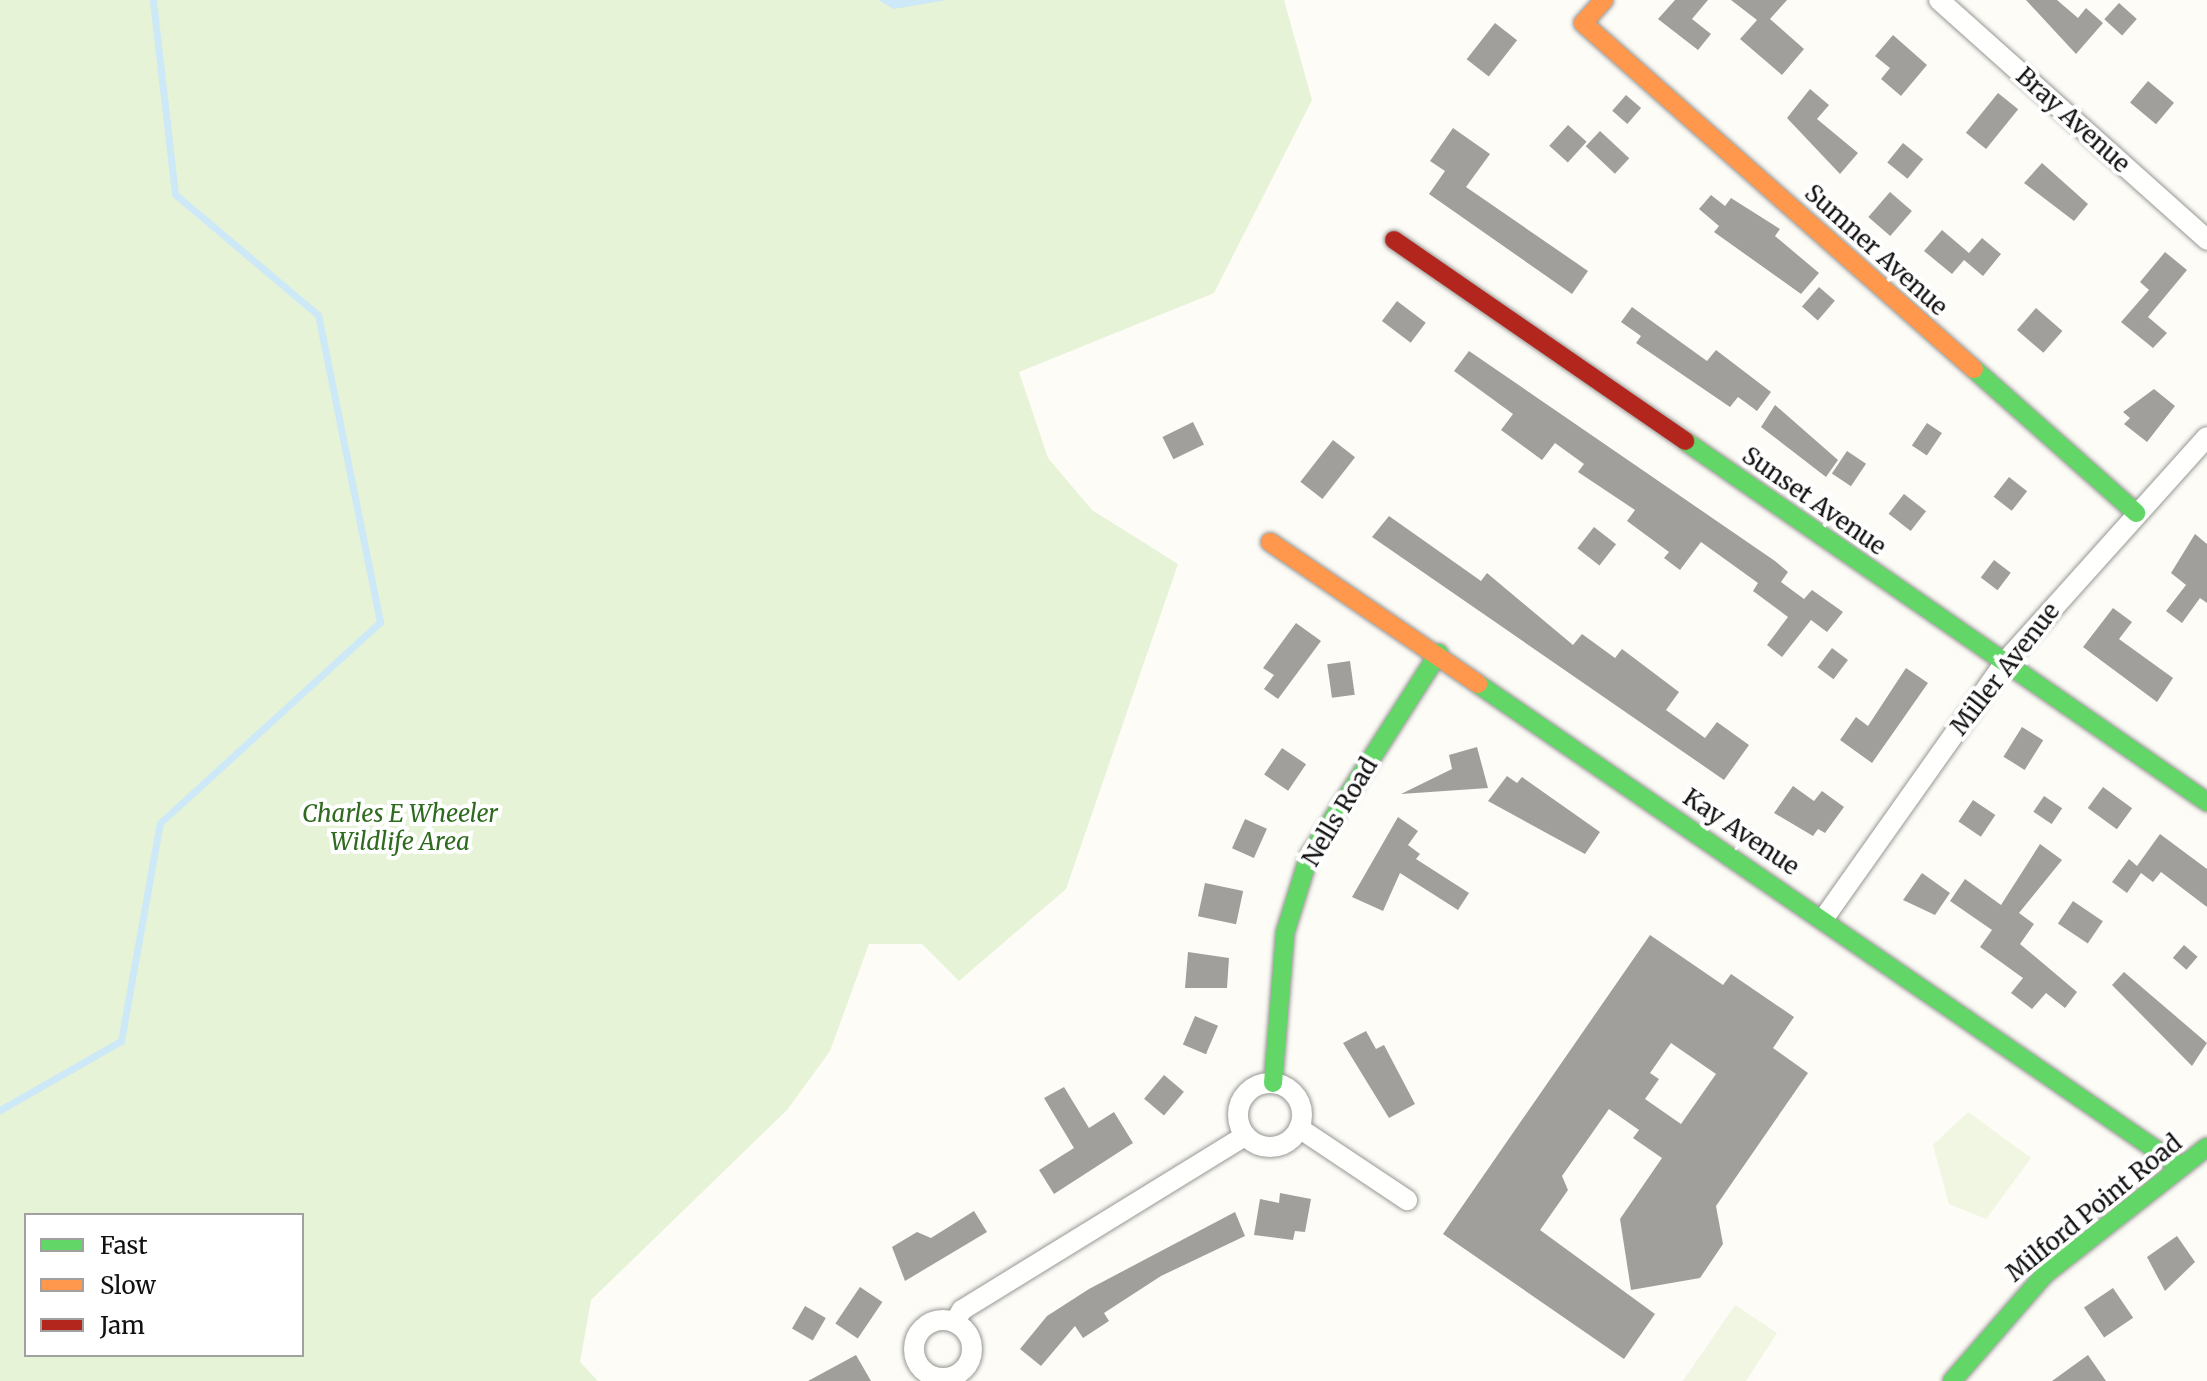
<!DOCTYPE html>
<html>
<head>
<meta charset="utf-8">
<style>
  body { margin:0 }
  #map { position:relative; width:2207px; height:1381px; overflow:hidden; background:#fdfcf7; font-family:Merriweather,serif }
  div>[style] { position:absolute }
  .green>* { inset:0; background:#e7f3d7 }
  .pitch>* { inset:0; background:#f0f6e1 }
  .water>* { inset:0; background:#cde8f7 }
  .stream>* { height:7px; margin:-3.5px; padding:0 3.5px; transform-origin:3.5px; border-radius:3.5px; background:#cde8f7 }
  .building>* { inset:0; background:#a19f9c; transform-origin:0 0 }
  .roads { filter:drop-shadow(0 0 2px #979795) drop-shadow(0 0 2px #979795) }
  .street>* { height:20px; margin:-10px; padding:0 10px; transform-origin:10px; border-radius:10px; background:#fffffe }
  .street>.ring { margin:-10px; padding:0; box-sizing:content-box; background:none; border:20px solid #fffffe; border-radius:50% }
  .fast>* { height:18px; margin:-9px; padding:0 9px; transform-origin:9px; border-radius:9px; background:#63d668 }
  .slow>* { height:18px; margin:-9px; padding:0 9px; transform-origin:9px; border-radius:9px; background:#ff974d }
  .jam>* { height:18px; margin:-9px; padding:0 9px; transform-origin:9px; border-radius:9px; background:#b3261e }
  span { translate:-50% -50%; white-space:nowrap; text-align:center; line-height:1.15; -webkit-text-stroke:8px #fff; paint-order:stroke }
  .street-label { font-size:24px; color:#111 }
  .park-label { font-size:24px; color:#2f6b1f; font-style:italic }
  .legend { position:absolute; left:24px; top:1213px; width:280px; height:144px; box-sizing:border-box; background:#fff; border:2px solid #a0a0a0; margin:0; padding:10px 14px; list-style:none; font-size:24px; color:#111 }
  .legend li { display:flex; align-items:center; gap:16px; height:40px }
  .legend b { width:40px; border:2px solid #a0a0a0 }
</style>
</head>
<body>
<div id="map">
  <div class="green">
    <i style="clip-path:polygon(evenodd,0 0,1284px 0,1312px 100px,1214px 293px,1019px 372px,1048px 458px,1092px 510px,1178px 564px,1066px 889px,959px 981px,922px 944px,869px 944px,830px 1051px,787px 1110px,591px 1300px,580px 1362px,598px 1381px,0 1381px,0 0,26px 1215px,302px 1215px,302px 1355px,26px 1355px,26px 1215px)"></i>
  </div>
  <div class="pitch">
    <i style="clip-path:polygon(1968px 1112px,2031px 1158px,1986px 1219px,1949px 1204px,1933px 1145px)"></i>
    <i style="clip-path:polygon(1735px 1305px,1777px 1333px,1746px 1381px,1683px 1381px)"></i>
  </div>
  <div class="water">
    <i style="clip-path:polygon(878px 0,947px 0,894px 9px)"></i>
  </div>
  <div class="stream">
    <i style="left:0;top:1110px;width:139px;rotate:-29.7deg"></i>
    <i style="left:121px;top:1041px;width:221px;rotate:-79.9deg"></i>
    <i style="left:160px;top:823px;width:298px;rotate:-42.4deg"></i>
    <i style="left:380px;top:622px;width:313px;rotate:-101.4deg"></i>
    <i style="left:318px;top:315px;width:187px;rotate:-139.8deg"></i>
    <i style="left:175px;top:194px;width:195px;rotate:-96.5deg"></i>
  </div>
  <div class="building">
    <i style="clip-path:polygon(1675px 0,1708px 0,1692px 19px,1711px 34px,1698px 50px,1658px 19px)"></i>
    <i style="clip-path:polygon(1731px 0,1787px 0,1770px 19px,1804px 49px,1782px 75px,1740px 39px,1757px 20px)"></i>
    <i style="clip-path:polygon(2026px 0,2057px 0,2078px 18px,2086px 8px,2103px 23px,2076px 54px)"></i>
    <i style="left:2119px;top:3px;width:24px;height:22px;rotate:42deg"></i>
    <i style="left:1495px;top:23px;width:28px;height:46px;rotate:38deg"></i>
    <i style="clip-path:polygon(1893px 35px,1927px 65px,1901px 96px,1881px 79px,1890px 68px,1875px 56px)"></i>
    <i style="left:2148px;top:81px;width:34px;height:28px;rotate:40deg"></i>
    <i style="clip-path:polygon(1810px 89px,1829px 105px,1817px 119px,1858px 153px,1840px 174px,1787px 118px)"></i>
    <i style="left:1998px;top:93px;width:26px;height:51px;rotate:39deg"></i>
    <i style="left:1626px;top:95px;width:20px;height:21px;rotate:41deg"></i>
    <i style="left:1568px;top:125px;width:25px;height:28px;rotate:42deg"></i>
    <i style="clip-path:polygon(1453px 128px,1490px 154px,1466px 187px,1588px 271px,1572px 294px,1429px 194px,1445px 171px,1430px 161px)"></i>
    <i style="left:1600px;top:131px;width:40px;height:21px;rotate:43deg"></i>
    <i style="left:1903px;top:143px;width:26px;height:25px;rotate:39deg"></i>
    <i style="clip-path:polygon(2042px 163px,2088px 204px,2074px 221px,2024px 183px)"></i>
    <i style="left:1890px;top:192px;width:29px;height:33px;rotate:41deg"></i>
    <i style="clip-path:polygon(1711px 195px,1725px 206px,1731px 198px,1780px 229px,1775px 236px,1819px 273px,1801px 294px,1714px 232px,1719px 226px,1699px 209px)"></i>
    <i style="clip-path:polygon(1942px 230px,1969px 253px,1982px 238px,2001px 254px,1983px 276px,1964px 260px,1952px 274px,1924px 251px)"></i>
    <i style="clip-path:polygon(2165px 252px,2187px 270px,2148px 317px,2167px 333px,2153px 348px,2121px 322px,2149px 290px,2140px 282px)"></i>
    <i style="left:1819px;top:287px;width:21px;height:26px;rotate:41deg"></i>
    <i style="left:1397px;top:301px;width:36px;height:25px;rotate:37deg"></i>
    <i style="clip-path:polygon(1632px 307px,1707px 361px,1716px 350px,1771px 392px,1757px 411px,1738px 397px,1730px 407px,1636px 343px,1641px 336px,1621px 322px)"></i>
    <i style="left:2036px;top:308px;width:35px;height:29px;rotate:41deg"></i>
    <i style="clip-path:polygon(1469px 351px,1775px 561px,1788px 572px,1781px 582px,1804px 599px,1812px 590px,1843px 612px,1827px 632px,1811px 620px,1782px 657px,1767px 645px,1788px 617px,1753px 591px,1758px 583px,1701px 542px,1680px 570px,1664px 558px,1669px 552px,1627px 521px,1635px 510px,1578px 472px,1584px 464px,1555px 443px,1542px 460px,1501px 430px,1513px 414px,1454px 371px)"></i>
    <i style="clip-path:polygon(2154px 389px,2175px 406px,2147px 442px,2124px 424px,2130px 418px,2123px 412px)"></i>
    <i style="clip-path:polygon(1775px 405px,1838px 460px,1826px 477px,1761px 427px)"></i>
    <i style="left:1193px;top:422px;width:25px;height:34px;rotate:64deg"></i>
    <i style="left:1927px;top:423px;width:18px;height:27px;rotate:34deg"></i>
    <i style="left:1333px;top:440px;width:28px;height:53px;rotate:38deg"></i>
    <i style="left:1847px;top:451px;width:23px;height:27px;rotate:34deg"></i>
    <i style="left:2009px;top:477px;width:23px;height:25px;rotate:38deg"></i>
    <i style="left:1904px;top:494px;width:28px;height:25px;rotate:38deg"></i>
    <i style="clip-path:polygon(1389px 516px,1481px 581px,1487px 573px,1573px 645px,1582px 634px,1615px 658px,1622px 649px,1679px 692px,1666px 710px,1705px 738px,1717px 722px,1749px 745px,1724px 780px,1372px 537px)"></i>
    <i style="left:1594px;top:527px;width:28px;height:27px;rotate:38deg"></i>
    <i style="clip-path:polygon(2195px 534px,2207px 544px,2207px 603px,2200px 598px,2182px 623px,2166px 611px,2186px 585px,2171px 573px)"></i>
    <i style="left:1994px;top:560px;width:21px;height:22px;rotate:37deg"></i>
    <i style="clip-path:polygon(2113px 608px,2132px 622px,2119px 639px,2173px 678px,2157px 702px,2083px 647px)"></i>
    <i style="clip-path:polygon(1296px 623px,1321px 641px,1278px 699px,1264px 689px,1274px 675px,1263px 668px)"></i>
    <i style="left:1832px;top:648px;width:20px;height:24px;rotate:37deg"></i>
    <i style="left:1350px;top:661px;width:34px;height:23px;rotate:82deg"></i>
    <i style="clip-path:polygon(1906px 668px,1928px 683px,1872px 763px,1840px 740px,1856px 717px,1868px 726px)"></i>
    <i style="left:2022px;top:727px;width:25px;height:35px;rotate:32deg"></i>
    <i style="clip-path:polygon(1477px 747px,1488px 788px,1401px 794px,1452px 769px,1449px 755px)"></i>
    <i style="left:1282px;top:748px;width:29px;height:32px;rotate:34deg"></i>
    <i style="clip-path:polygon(1507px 776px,1517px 783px,1522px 777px,1600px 832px,1585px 854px,1488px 801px)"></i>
    <i style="clip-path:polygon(1793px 786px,1814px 801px,1822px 791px,1844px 807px,1825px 833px,1818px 829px,1813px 836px,1774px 813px)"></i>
    <i style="left:2103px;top:787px;width:36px;height:26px;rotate:36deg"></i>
    <i style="left:2044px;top:796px;width:22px;height:19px;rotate:34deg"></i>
    <i style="left:1973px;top:800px;width:27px;height:26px;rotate:34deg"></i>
    <i style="clip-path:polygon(1398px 817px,1418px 831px,1408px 845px,1420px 854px,1416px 859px,1469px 893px,1458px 910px,1400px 873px,1383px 911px,1352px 897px)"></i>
    <i style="left:1245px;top:819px;width:24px;height:32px;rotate:24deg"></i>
    <i style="clip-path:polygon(2160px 834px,2207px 869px,2207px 907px,2161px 872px,2153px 882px,2141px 873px,2127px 893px,2112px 882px,2129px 859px,2137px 866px)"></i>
    <i style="clip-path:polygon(2040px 844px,2062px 860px,2019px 913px,2034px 924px,2020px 944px,2077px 992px,2065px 1008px,2046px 993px,2032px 1009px,2011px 993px,2023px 978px,1980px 947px,1992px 930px,1950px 901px,1965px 879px,2001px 905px)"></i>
    <i style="clip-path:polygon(1922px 873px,1950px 893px,1935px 915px,1903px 900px)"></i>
    <i style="left:1205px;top:883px;width:39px;height:34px;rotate:12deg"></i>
    <i style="left:2073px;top:901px;width:36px;height:27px;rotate:34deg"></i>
    <i style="clip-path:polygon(evenodd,1650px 935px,1723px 985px,1731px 974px,1794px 1017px,1773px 1048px,1808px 1073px,1716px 1206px,1723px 1244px,1700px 1278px,1631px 1290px,1620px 1219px,1662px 1158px,1633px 1138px,1639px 1130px,1609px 1109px,1562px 1176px,1568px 1190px,1540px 1230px,1655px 1314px,1624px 1359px,1443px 1234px,1650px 935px,1671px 1043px,1716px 1074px,1681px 1124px,1645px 1099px,1659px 1079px,1650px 1073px,1671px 1043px)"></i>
    <i style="left:2184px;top:945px;width:18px;height:17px;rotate:41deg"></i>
    <i style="clip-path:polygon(1188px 952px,1229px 958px,1227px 988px,1185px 988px)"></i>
    <i style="clip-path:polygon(2124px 972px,2207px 1043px,2192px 1066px,2112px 985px)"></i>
    <i style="left:1195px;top:1016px;width:25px;height:31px;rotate:23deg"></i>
    <i style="clip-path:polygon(1366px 1031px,1376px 1049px,1384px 1045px,1415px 1104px,1389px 1118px,1343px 1043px)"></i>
    <i style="left:1164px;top:1075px;width:26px;height:31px;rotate:40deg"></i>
    <i style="clip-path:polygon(1064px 1087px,1089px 1128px,1114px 1112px,1133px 1143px,1054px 1194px,1039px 1170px,1074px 1148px,1044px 1098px)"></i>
    <i style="clip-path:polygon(1280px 1193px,1311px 1199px,1305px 1232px,1295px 1231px,1293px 1240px,1254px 1235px,1260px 1199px,1279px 1203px)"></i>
    <i style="clip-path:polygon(974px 1211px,987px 1232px,905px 1281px,892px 1247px,917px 1232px,931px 1238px)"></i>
    <i style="clip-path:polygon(1235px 1212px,1245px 1236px,1161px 1276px,1104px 1313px,1109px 1321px,1083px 1338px,1075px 1326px,1041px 1366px,1020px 1349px,1047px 1316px,1089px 1289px)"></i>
    <i style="clip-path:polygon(2177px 1236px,2195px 1262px,2165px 1291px,2147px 1257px)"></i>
    <i style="left:860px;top:1287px;width:27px;height:44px;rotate:34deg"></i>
    <i style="left:2113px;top:1288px;width:36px;height:35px;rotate:56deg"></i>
    <i style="left:805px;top:1306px;width:24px;height:26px;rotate:30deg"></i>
    <i style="clip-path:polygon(856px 1355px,871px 1381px,808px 1381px)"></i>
    <i style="clip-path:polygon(2088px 1355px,2106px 1381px,2052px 1381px)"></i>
  </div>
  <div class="roads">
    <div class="street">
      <i style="left:1939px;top:0;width:360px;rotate:41.8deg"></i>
      <i style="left:1824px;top:918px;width:314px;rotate:-54.7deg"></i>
      <i style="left:2005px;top:662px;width:302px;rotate:-48.1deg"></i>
      <i class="ring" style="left:1238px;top:1083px;width:44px;height:44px"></i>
      <i style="left:1299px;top:1128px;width:130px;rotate:33.7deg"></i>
      <i class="ring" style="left:914px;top:1320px;width:38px;height:38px"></i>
      <i style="left:955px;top:1322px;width:14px;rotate:-60deg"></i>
      <i style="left:962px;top:1310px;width:332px;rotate:-31.6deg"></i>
    </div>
    <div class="fast">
      <i style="left:1974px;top:369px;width:217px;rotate:41.6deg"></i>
      <i style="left:1685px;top:441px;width:635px;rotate:34.67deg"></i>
      <i style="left:1478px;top:684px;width:853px;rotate:34.49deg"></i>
      <i style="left:1273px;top:1083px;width:150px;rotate:-85.4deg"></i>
      <i style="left:1285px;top:933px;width:81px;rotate:-72.7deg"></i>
      <i style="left:1309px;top:856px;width:241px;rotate:-57.4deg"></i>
      <i style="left:1952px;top:1381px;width:142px;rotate:-49deg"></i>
      <i style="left:2045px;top:1274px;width:206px;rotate:-38.1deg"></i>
    </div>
    <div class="slow">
      <i style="left:1604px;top:0;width:31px;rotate:132deg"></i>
      <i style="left:1583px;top:23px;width:522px;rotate:41.51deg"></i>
      <i style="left:1270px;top:542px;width:252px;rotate:34.3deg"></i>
    </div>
    <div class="jam">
      <i style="left:1394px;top:240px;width:354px;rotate:34.6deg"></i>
    </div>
  </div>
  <div class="street-label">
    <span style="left:2073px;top:120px;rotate:42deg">Bray Avenue</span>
    <span style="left:1876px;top:250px;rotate:42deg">Sumner Avenue</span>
    <span style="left:1814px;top:501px;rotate:35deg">Sunset Avenue</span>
    <span style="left:2005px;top:669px;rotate:-52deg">Miller Avenue</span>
    <span style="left:1340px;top:812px;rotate:-59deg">Nells Road</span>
    <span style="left:1741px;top:832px;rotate:34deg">Kay Avenue</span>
    <span style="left:2094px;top:1208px;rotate:-39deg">Milford Point Road</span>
  </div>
  <div class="park-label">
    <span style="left:400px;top:828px">Charles E Wheeler<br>Wildlife Area</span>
  </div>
  <ul class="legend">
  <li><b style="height:10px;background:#63d668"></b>Fast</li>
  <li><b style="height:10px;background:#ff974d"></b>Slow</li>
  <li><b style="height:10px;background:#b3261e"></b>Jam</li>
  </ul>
</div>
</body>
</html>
